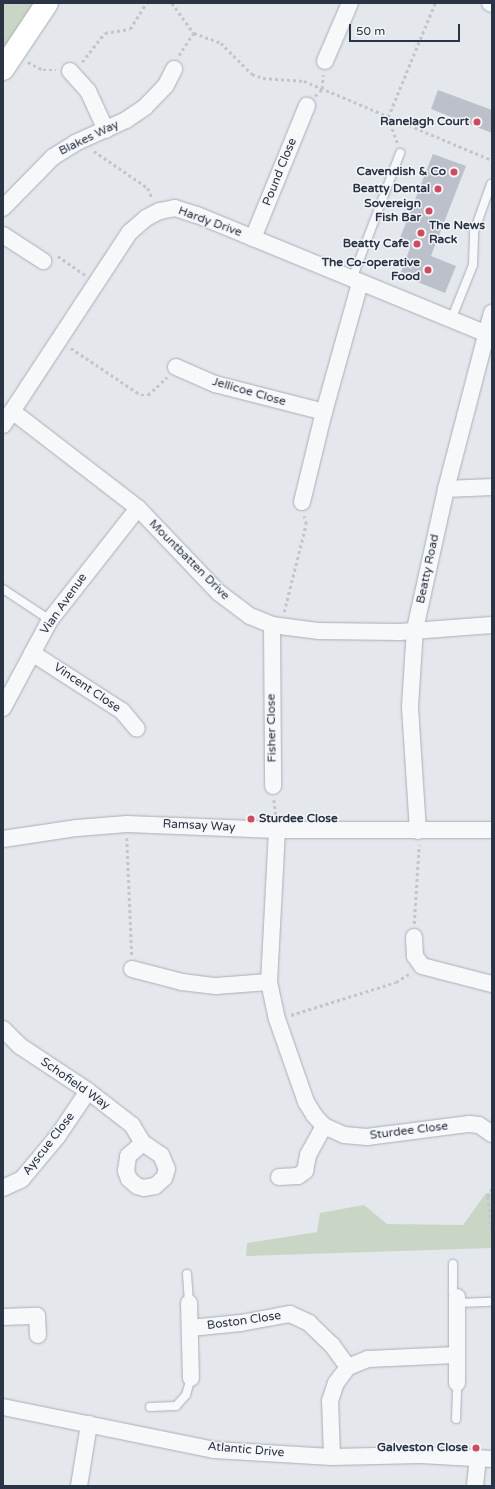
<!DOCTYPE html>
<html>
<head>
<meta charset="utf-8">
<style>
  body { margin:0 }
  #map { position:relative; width:495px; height:1489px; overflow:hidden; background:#e4e7ec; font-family:"Varela Round",sans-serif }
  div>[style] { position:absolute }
  .green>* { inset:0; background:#c9d6c5 }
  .building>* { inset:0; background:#bbc0ca }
  .path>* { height:2.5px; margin-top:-1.25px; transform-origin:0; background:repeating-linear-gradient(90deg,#c2c5cb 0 3px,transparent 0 6px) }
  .roads { filter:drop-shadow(0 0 1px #a9aeb7) drop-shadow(0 0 1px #a9aeb7) }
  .lane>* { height:8px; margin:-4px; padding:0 4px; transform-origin:4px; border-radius:4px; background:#f7f8fa }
  .street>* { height:16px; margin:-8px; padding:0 8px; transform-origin:8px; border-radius:8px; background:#f7f8fa }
  .secondary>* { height:22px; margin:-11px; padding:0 11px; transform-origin:11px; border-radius:11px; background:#fff }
  .dots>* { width:11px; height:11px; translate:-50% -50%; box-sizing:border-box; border:2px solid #f4f6f9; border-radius:50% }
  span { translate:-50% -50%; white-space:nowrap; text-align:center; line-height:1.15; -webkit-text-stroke:3px #f4f6f9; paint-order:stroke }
  .poi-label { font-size:12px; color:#2b3445; font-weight:700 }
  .right { translate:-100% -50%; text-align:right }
  .left { translate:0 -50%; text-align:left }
  .street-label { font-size:12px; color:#2b3445 }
  .frame { position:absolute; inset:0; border:4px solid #2b3445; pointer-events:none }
  .scale { position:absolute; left:349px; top:24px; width:111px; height:18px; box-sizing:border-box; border:2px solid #2b3445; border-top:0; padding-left:5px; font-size:12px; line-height:14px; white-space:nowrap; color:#2b3445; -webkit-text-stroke:3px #f4f6f9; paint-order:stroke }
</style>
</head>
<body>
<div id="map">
  <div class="green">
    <i style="clip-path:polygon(3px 3px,37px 3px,3px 53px)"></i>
    <i style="clip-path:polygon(486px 1193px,492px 1193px,492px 1248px,246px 1256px,247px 1243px,317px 1232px,320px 1213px,364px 1205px,387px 1224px,463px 1225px)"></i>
  </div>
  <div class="building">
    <i style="clip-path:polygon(438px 90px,492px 110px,492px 133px,431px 109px)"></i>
    <i style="clip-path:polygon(433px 154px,466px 166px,431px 256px,456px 266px,445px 293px,400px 275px,410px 248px,398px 243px)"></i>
  </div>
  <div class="path">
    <i style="left:172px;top:3px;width:37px;rotate:54deg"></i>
    <i style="left:194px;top:33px;width:27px;rotate:123deg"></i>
    <i style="left:194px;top:33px;width:29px;rotate:20deg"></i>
    <i style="left:221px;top:43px;width:44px;rotate:45deg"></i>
    <i style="left:252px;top:74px;width:12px;rotate:20deg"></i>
    <i style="left:263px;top:78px;width:41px;rotate:4.2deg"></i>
    <i style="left:304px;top:81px;width:204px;rotate:22.8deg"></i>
    <i style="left:28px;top:62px;width:17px;rotate:28deg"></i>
    <i style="left:43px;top:70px;width:13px"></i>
    <i style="left:82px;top:62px;width:37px;rotate:-52deg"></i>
    <i style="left:105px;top:33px;width:25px;rotate:-9deg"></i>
    <i style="left:130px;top:29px;width:31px;rotate:-58deg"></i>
    <i style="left:315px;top:96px;width:10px;rotate:-45deg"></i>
    <i style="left:322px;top:89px;width:14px;rotate:-86deg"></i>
    <i style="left:397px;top:143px;width:28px;rotate:-109deg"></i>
    <i style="left:388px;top:117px;width:123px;rotate:-67.6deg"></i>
    <i style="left:94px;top:151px;width:65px;rotate:34.4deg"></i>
    <i style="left:148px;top:188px;width:11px;rotate:68deg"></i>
    <i style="left:58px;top:256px;width:33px;rotate:35deg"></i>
    <i style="left:71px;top:348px;width:84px;rotate:33.9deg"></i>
    <i style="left:141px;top:395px;width:7px"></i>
    <i style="left:148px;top:395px;width:26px;rotate:-43deg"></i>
    <i style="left:284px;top:612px;width:91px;rotate:-76deg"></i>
    <i style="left:306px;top:524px;width:8px;rotate:-104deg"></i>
    <i style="left:274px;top:800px;width:15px;rotate:82deg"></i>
    <i style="left:127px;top:838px;width:117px;rotate:87.6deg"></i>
    <i style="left:414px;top:924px;width:79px;rotate:-86.4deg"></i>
    <i style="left:291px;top:1015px;width:110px;rotate:-17.4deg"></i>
    <i style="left:396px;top:982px;width:15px;rotate:-32deg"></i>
    <i style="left:492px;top:1189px;width:9px;rotate:117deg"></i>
    <i style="left:488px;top:1197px;width:34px;rotate:83deg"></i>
  </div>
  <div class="roads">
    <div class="lane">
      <i style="left:352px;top:279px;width:135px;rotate:-69.1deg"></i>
      <i style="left:451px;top:320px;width:59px;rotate:-68.2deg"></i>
      <i style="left:473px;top:265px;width:33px;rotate:-88deg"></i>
      <i style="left:474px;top:232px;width:51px;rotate:-70.5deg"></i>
      <i style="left:3px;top:589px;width:56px;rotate:33.4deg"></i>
      <i style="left:453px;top:1264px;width:28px;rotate:90deg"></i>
      <i style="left:453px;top:1292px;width:6px;rotate:51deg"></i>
      <i style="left:187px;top:1274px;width:29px;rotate:86deg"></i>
      <i style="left:457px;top:1303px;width:35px;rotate:-2deg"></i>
      <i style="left:150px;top:1407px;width:26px;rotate:-2deg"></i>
      <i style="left:176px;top:1406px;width:15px;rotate:-48deg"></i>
      <i style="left:186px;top:1395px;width:18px;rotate:-74deg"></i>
      <i style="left:456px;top:1419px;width:36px;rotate:-88deg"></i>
    </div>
    <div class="street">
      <i style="left:490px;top:3px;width:2px;rotate:27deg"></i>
      <i style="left:325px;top:61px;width:63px;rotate:-66.7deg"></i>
      <i style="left:70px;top:71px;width:27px;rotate:48deg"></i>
      <i style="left:88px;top:91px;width:43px;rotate:65.2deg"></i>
      <i style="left:3px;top:208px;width:71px;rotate:-45.6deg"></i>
      <i style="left:53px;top:157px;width:26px;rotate:-32deg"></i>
      <i style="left:75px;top:143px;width:56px;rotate:-24.3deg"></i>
      <i style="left:126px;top:120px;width:23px;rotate:-34deg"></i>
      <i style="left:145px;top:107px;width:30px;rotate:-46deg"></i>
      <i style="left:166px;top:85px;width:18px;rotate:-63deg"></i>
      <i style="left:3px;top:235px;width:48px;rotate:33deg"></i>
      <i style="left:253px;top:238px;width:143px;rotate:-67.8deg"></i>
      <i style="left:176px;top:367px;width:43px;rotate:23.6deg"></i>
      <i style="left:215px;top:384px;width:113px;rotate:14.4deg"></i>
      <i style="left:12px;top:411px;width:159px;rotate:37.6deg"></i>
      <i style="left:138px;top:508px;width:116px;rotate:46.4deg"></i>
      <i style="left:218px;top:592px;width:40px;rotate:37deg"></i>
      <i style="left:250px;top:616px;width:24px;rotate:22deg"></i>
      <i style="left:272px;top:625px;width:46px;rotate:7.4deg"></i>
      <i style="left:318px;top:631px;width:82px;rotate:0.7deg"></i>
      <i style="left:400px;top:632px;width:92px;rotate:-4.4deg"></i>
      <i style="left:3px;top:425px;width:231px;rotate:-56.7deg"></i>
      <i style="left:130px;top:232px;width:21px;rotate:-41deg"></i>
      <i style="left:146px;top:218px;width:16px;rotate:-27deg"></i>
      <i style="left:160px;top:211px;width:15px;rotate:-11deg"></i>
      <i style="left:175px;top:208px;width:23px;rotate:18deg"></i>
      <i style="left:197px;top:215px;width:311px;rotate:22.3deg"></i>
      <i style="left:446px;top:489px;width:46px;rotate:-2.5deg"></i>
      <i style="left:302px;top:502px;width:93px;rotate:-76.3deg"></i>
      <i style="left:324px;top:412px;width:134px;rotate:-74.4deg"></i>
      <i style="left:272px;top:625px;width:161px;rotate:89.6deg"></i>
      <i style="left:32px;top:653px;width:107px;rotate:32.8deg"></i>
      <i style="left:122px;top:711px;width:23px;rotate:50deg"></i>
      <i style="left:3px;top:708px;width:100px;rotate:-61.9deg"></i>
      <i style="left:50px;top:620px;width:142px;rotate:-51.8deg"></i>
      <i style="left:277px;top:830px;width:152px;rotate:93deg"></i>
      <i style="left:269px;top:982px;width:38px;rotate:78deg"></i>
      <i style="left:277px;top:1019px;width:88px;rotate:70.7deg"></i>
      <i style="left:306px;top:1102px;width:15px;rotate:58deg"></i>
      <i style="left:314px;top:1115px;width:15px;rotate:48deg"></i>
      <i style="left:324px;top:1126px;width:22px;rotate:24deg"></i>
      <i style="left:344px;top:1135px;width:23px;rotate:5deg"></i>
      <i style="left:367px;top:1137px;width:103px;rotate:-7.3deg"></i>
      <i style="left:469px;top:1124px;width:10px;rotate:6deg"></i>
      <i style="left:479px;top:1125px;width:16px;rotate:35deg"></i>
      <i style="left:418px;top:831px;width:125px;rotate:-93.7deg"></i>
      <i style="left:410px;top:706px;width:77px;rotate:-86.3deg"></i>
      <i style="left:415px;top:629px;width:143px;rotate:-77.5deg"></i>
      <i style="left:446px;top:489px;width:182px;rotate:-75.4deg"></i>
      <i style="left:3px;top:839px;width:75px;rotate:-8.5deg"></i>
      <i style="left:77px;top:828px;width:50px;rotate:-4.6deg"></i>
      <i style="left:127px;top:824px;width:150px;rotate:2.3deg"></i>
      <i style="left:277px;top:830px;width:215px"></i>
      <i style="left:414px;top:937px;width:19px;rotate:87deg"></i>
      <i style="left:415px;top:956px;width:12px;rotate:55deg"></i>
      <i style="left:422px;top:966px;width:72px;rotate:14.4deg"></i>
      <i style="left:132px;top:969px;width:52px;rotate:14.6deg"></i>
      <i style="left:182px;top:982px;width:34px;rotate:7deg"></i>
      <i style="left:216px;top:986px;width:53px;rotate:-4.3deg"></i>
      <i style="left:3px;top:1029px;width:24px;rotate:45deg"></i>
      <i style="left:20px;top:1046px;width:82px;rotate:33.5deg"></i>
      <i style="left:88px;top:1091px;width:56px;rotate:37.7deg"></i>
      <i style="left:132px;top:1125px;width:21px;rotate:59deg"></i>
      <i style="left:143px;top:1143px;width:22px;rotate:34deg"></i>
      <i style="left:161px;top:1155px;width:15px;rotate:67deg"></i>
      <i style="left:167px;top:1169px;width:9px;rotate:108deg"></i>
      <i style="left:164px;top:1178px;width:12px;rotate:138deg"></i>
      <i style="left:155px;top:1186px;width:11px;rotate:170deg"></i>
      <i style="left:144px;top:1188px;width:7px;rotate:-164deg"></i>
      <i style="left:137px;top:1186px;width:11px;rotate:-139deg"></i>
      <i style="left:129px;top:1179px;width:9px;rotate:-111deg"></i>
      <i style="left:126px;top:1171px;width:15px;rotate:-82deg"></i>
      <i style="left:128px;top:1156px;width:20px;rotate:-41deg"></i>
      <i style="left:279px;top:1177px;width:19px;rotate:-3deg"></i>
      <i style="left:298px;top:1176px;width:9px;rotate:-36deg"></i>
      <i style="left:305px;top:1171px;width:16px;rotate:-79deg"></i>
      <i style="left:308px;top:1155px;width:33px;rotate:-61deg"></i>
      <i style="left:3px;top:1188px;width:21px;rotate:-25deg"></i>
      <i style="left:22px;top:1179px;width:55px;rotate:-50.2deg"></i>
      <i style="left:57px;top:1137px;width:55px;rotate:-56deg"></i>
      <i style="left:457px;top:1297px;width:86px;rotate:90deg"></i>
      <i style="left:189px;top:1303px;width:75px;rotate:88.5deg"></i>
      <i style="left:3px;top:1317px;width:34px;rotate:-2deg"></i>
      <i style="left:37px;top:1316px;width:19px;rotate:87deg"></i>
      <i style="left:190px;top:1328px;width:51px;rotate:-5.6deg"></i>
      <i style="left:241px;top:1323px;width:50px;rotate:-10.4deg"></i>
      <i style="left:290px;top:1314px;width:21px;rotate:25deg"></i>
      <i style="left:309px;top:1323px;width:32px;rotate:44deg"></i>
      <i style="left:332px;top:1345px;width:27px;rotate:54deg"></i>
      <i style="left:3px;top:1407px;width:215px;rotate:11.5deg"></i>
      <i style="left:214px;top:1450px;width:118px;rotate:3.4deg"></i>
      <i style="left:332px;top:1457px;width:89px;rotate:-1.3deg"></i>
      <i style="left:421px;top:1455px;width:71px;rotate:3.2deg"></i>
      <i style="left:332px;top:1457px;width:56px;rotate:-92deg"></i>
      <i style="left:330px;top:1401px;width:19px;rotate:-72deg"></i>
      <i style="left:336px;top:1383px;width:20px;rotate:-53deg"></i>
      <i style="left:348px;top:1367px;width:22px;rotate:-22deg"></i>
      <i style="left:368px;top:1359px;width:88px;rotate:-2.6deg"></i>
      <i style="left:79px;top:1486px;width:63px;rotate:-80.8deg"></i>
      <i style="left:475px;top:1486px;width:28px;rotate:-84deg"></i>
    </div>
    <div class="secondary">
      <i style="left:3px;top:69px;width:79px;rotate:-56.3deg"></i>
    </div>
  </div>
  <div class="dots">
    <i style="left:477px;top:122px;background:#d1495b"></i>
    <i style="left:454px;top:172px;background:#d1495b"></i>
    <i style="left:438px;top:189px;background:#d1495b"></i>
    <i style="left:429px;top:211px;background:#d1495b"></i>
    <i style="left:421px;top:233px;background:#d1495b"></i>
    <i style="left:417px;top:244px;background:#d1495b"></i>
    <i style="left:428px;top:270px;background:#d1495b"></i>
    <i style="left:251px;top:819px;background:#d1495b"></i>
    <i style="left:476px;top:1448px;background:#d1495b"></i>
  </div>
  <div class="poi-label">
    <span class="right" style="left:469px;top:122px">Ranelagh Court</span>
    <span class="right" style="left:446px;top:172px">Cavendish &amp; Co</span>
    <span class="right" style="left:430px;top:189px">Beatty Dental</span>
    <span class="right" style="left:421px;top:211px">Sovereign<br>Fish Bar</span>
    <span class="left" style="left:429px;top:233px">The News<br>Rack</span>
    <span class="right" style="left:409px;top:244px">Beatty Cafe</span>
    <span class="right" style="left:420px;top:270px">The Co-operative<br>Food</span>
    <span class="left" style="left:259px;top:819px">Sturdee Close</span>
    <span class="right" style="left:468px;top:1448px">Galveston Close</span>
  </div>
  <div class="street-label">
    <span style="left:89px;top:138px;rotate:-26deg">Blakes Way</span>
    <span style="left:280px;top:172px;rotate:-68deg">Pound Close</span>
    <span style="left:210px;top:222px;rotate:20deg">Hardy Drive</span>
    <span style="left:249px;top:392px;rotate:16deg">Jellicoe Close</span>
    <span style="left:189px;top:560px;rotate:45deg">Mountbatten Drive</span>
    <span style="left:428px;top:569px;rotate:-78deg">Beatty Road</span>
    <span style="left:64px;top:604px;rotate:-55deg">Vian Avenue</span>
    <span style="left:87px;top:688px;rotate:34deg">Vincent Close</span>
    <span style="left:272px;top:728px;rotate:-91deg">Fisher Close</span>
    <span style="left:199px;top:826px;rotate:3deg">Ramsay Way</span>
    <span style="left:75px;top:1084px;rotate:35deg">Schofield Way</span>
    <span style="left:409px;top:1131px;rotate:-7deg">Sturdee Close</span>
    <span style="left:49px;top:1144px;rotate:-52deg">Ayscue Close</span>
    <span style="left:244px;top:1321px;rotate:-8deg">Boston Close</span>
    <span style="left:246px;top:1450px;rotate:5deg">Atlantic Drive</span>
  </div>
  <div class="frame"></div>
  <div class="scale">50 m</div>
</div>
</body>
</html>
